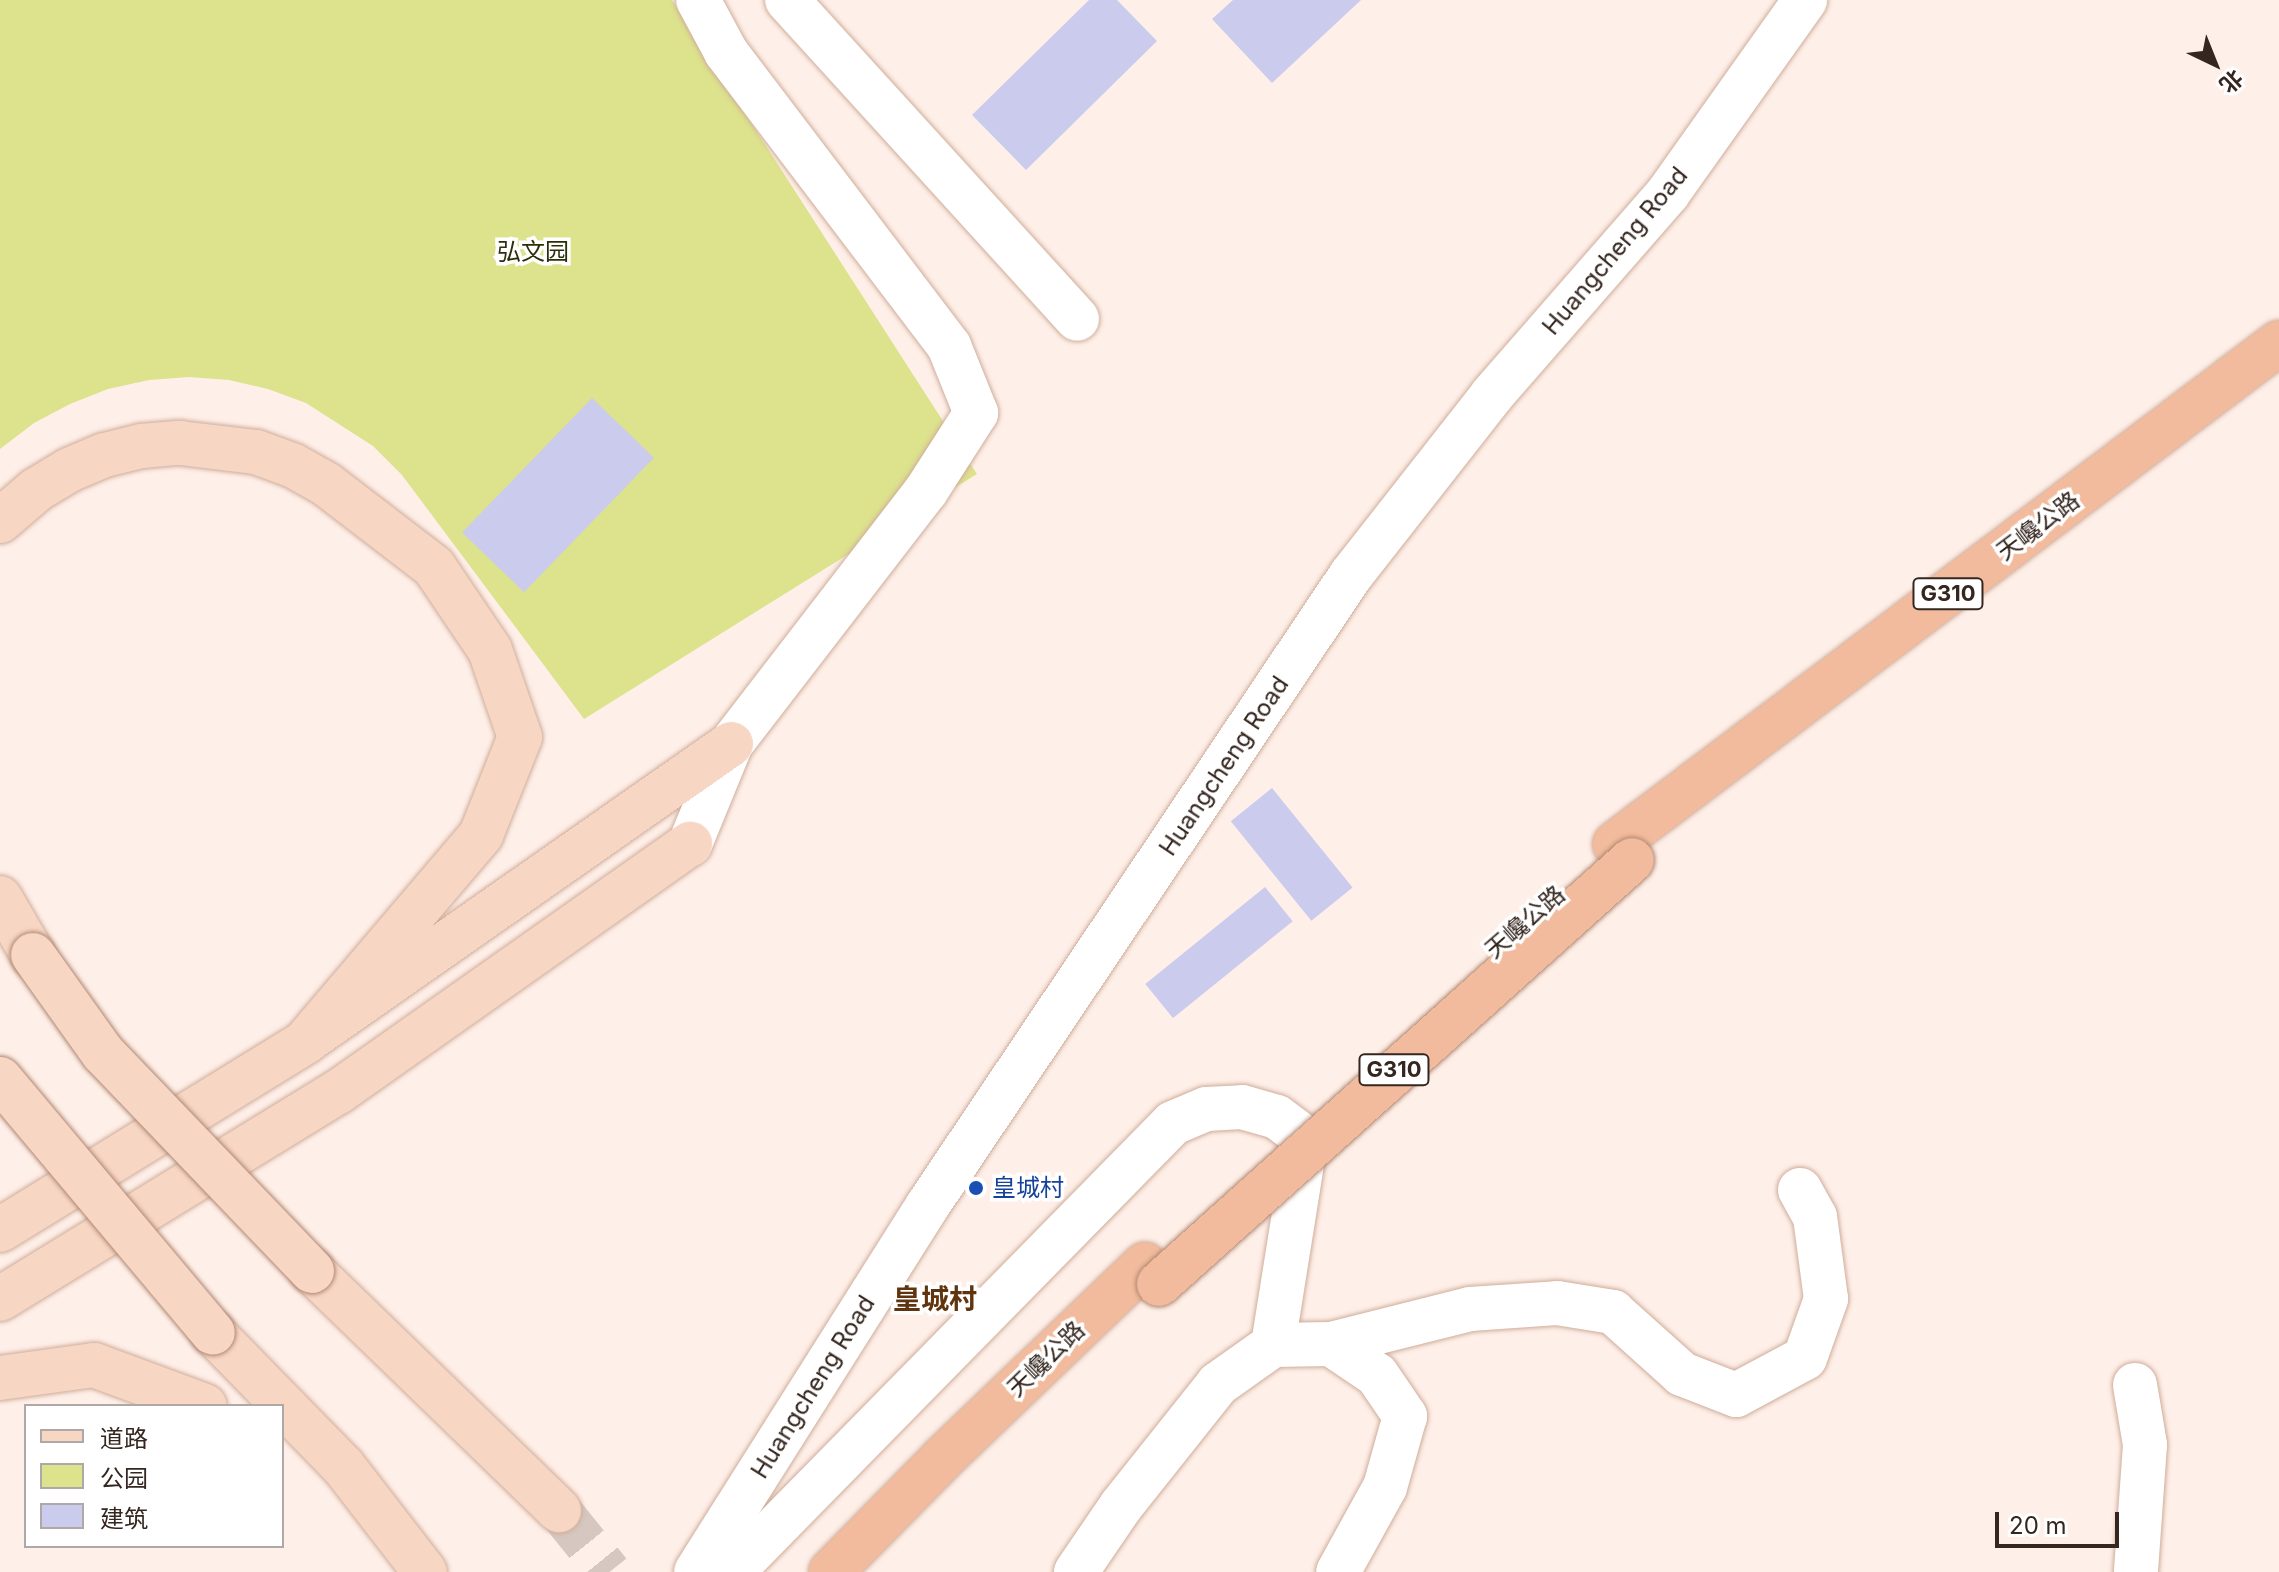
<!DOCTYPE html>
<html>
<head>
<meta charset="utf-8">
<style>
  body { margin:0 }
  #map { position:relative; width:2279px; height:1572px; overflow:hidden; background:#feefe8; font-family:Inter,"Noto Sans SC",sans-serif }
  div>[style] { position:absolute }
  .green>* { inset:0; background:#dde28d }
  .building>* { inset:0; background:#cacbed; transform-origin:0 0 }
  .major-tunnel>* { height:44px; margin-top:-22px; transform-origin:0; background:repeating-linear-gradient(90deg,#d6c7c0 0 44px,transparent 0 66px) }
  .roads { filter:drop-shadow(0 0 2px #cfad9a) drop-shadow(0 0 2px #cfad9a) }
  .minor>* { height:44px; margin:-22px; padding:0 22px; transform-origin:22px; border-radius:22px; background:#fff }
  .major>* { height:44px; margin:-22px; padding:0 22px; transform-origin:22px; border-radius:22px; background:#f7d6c4 }
  .highway>* { height:44px; margin:-22px; padding:0 22px; transform-origin:22px; border-radius:22px; background:#f2bb9d }
  .bridges { filter:drop-shadow(0 0 2px #b08771) drop-shadow(0 0 2px #b08771) }
  .major-bridge>* { height:44px; margin:-22px; padding:0 22px; transform-origin:22px; border-radius:22px; background:#f7d6c4 }
  .highway-bridge>* { height:44px; margin:-22px; padding:0 22px; transform-origin:22px; border-radius:22px; background:#f2bb9d }
  .dots>* { width:22px; height:22px; translate:-50% -50%; box-sizing:border-box; border:4px solid #fff; border-radius:50% }
  span { translate:-50% -50%; white-space:nowrap; text-align:center; line-height:1.15; -webkit-text-stroke:7px #fff; paint-order:stroke }
  .shield-label span { padding:2px 6px; background:#fff; border:2px solid; border-radius:6px; -webkit-text-stroke-width:0 }
  .shield-label { font-size:22px; color:#352720; font-weight:700 }
  .street-label { font-size:24px; color:#352720 }
  .park-label { font-size:24px; color:#2d2f08 }
  .transit-label { font-size:24px; color:#164399 }
  .left { translate:0 -50%; text-align:left }
  .quarter-label { font-size:28px; color:#60340f; font-weight:700 }
  .legend { position:absolute; left:24px; top:1404px; width:260px; height:144px; box-sizing:border-box; background:#fff; border:2px solid #aea9a6; margin:0; padding:10px 14px; list-style:none; font-size:24px; color:#352720 }
  .legend li { display:flex; align-items:center; gap:16px; height:40px }
  .legend b { width:40px; border:2px solid #aea9a6 }
  .north { position:absolute; left:2175px; top:24px; width:80px; height:80px; -webkit-text-stroke:6px #fff; paint-order:stroke; rotate:137deg; font-size:22px; font-weight:700; line-height:32px; text-align:center; color:#352720 }
  .north::after { content:''; display:block; margin:auto; width:28px; height:36px; background:#352720; clip-path:polygon(50% 0,100% 100%,50% 72%,0 100%) }
  .scale { position:absolute; left:1995px; top:1512px; width:124px; height:36px; box-sizing:border-box; border:4px solid #352720; border-top:0; padding-left:10px; font-size:24px; line-height:28px; white-space:nowrap; color:#352720; -webkit-text-stroke:6px #fff; paint-order:stroke }
</style>
</head>
<body>
<div id="map">
  <div class="green">
    <i style="clip-path:polygon(0 0,672px 0,977px 474px,584px 719px,402px 475px,373px 446px,306px 403px,268px 389px,229px 380px,189px 377px,149px 380px,108px 389px,70px 404px,34px 423px,0 449px)"></i>
  </div>
  <div class="building">
    <i style="clip-path:polygon(1089px 0,1117px 0,1157px 41px,1026px 170px,972px 115px)"></i>
    <i style="clip-path:polygon(1233px 0,1361px 0,1272px 83px,1212px 19px)"></i>
    <i style="left:592px;top:398px;width:86px;height:187px;rotate:44deg"></i>
    <i style="left:1272px;top:788px;width:128px;height:53px;rotate:51deg"></i>
    <i style="left:1265px;top:887px;width:44px;height:154px;rotate:51deg"></i>
  </div>
  <div class="major-tunnel">
    <i style="left:559px;top:1510px;width:80px;rotate:51.1deg"></i>
  </div>
  <div class="roads">
    <div class="minor">
      <i style="left:787px;top:0;width:431px;rotate:47.7deg"></i>
      <i style="left:690px;top:844px;width:108px;rotate:-67.7deg"></i>
      <i style="left:731px;top:744px;width:319px;rotate:-52.4deg"></i>
      <i style="left:926px;top:491px;width:93px;rotate:-57.3deg"></i>
      <i style="left:976px;top:413px;width:72px;rotate:-111.9deg"></i>
      <i style="left:949px;top:346px;width:369px;rotate:-127.2deg"></i>
      <i style="left:726px;top:52px;width:59px;rotate:-118.3deg"></i>
      <i style="left:1331px;top:1344px;width:143px;rotate:-14.1deg"></i>
      <i style="left:1470px;top:1309px;width:87px;rotate:-3.9deg"></i>
      <i style="left:1557px;top:1303px;width:57px;rotate:9.1deg"></i>
      <i style="left:1613px;top:1312px;width:93px;rotate:41.9deg"></i>
      <i style="left:1682px;top:1374px;width:58px;rotate:21.3deg"></i>
      <i style="left:1736px;top:1395px;width:78px;rotate:-28.2deg"></i>
      <i style="left:1805px;top:1358px;width:63px;rotate:-70.4deg"></i>
      <i style="left:1826px;top:1299px;width:83px;rotate:-97.6deg"></i>
      <i style="left:1815px;top:1217px;width:31px;rotate:-119deg"></i>
      <i style="left:2135px;top:1385px;width:61px;rotate:80.5deg"></i>
      <i style="left:2145px;top:1445px;width:127px;rotate:94.1deg"></i>
      <i style="left:696px;top:1572px;width:434px;rotate:-57.7deg"></i>
      <i style="left:928px;top:1205px;width:759px;rotate:-56.12deg"></i>
      <i style="left:1351px;top:575px;width:229px;rotate:-51.9deg"></i>
      <i style="left:1492px;top:395px;width:268px;rotate:-48.9deg"></i>
      <i style="left:1668px;top:193px;width:237px;rotate:-54.6deg"></i>
      <i style="left:732px;top:1572px;width:629px;rotate:-45.52deg"></i>
      <i style="left:1173px;top:1123px;width:36px;rotate:-23deg"></i>
      <i style="left:1206px;top:1109px;width:36px;rotate:-3deg"></i>
      <i style="left:1242px;top:1107px;width:36px;rotate:16deg"></i>
      <i style="left:1277px;top:1117px;width:36px;rotate:37deg"></i>
      <i style="left:1306px;top:1139px;width:209px;rotate:99.1deg"></i>
      <i style="left:1076px;top:1572px;width:80px;rotate:-55.7deg"></i>
      <i style="left:1121px;top:1506px;width:156px;rotate:-51.5deg"></i>
      <i style="left:1218px;top:1384px;width:67px;rotate:-35.3deg"></i>
      <i style="left:1273px;top:1345px;width:58px;rotate:-1deg"></i>
      <i style="left:1331px;top:1344px;width:55px;rotate:34deg"></i>
      <i style="left:1377px;top:1375px;width:50px;rotate:55.7deg"></i>
      <i style="left:1405px;top:1416px;width:74px;rotate:105.7deg"></i>
      <i style="left:1385px;top:1487px;width:97px;rotate:118.9deg"></i>
    </div>
    <div class="major">
      <i style="left:0;top:521px;width:48px;rotate:-40.7deg"></i>
      <i style="left:36px;top:490px;width:39px;rotate:-31deg"></i>
      <i style="left:69px;top:470px;width:39px;rotate:-23deg"></i>
      <i style="left:105px;top:455px;width:38px;rotate:-14deg"></i>
      <i style="left:142px;top:446px;width:38px;rotate:-5deg"></i>
      <i style="left:180px;top:443px;width:77px;rotate:6.8deg"></i>
      <i style="left:256px;top:452px;width:38px;rotate:20deg"></i>
      <i style="left:292px;top:465px;width:39px;rotate:29deg"></i>
      <i style="left:326px;top:484px;width:136px;rotate:37.5deg"></i>
      <i style="left:434px;top:567px;width:100px;rotate:56deg"></i>
      <i style="left:490px;top:650px;width:92px;rotate:71deg"></i>
      <i style="left:520px;top:737px;width:105px;rotate:111.7deg"></i>
      <i style="left:481px;top:835px;width:272px;rotate:130.4deg"></i>
      <i style="left:0;top:898px;width:66px;rotate:59.9deg"></i>
      <i style="left:0;top:1230px;width:358px;rotate:-31.6deg"></i>
      <i style="left:305px;top:1042px;width:520px;rotate:-34.97deg"></i>
      <i style="left:312px;top:1271px;width:344px;rotate:44.1deg"></i>
      <i style="left:0;top:1299px;width:396px;rotate:-31.5deg"></i>
      <i style="left:338px;top:1092px;width:431px;rotate:-35.2deg"></i>
      <i style="left:213px;top:1333px;width:186px;rotate:45.7deg"></i>
      <i style="left:343px;top:1466px;width:134px;rotate:52.3deg"></i>
      <i style="left:0;top:1378px;width:95px;rotate:-7.9deg"></i>
      <i style="left:94px;top:1365px;width:118px;rotate:20.3deg"></i>
    </div>
    <div class="highway">
      <i style="left:1615px;top:844px;width:832px;rotate:-37.04deg"></i>
      <i style="left:831px;top:1572px;width:158px;rotate:-45.5deg"></i>
      <i style="left:942px;top:1459px;width:281px;rotate:-43.8deg"></i>
    </div>
  </div>
  <div class="bridges">
    <div class="major-bridge">
      <i style="left:33px;top:955px;width:120px;rotate:54.5deg"></i>
      <i style="left:103px;top:1053px;width:302px;rotate:46.2deg"></i>
      <i style="left:0;top:1079px;width:331px;rotate:50deg"></i>
    </div>
    <div class="highway-bridge">
      <i style="left:1159px;top:1284px;width:635px;rotate:-41.87deg"></i>
    </div>
  </div>
  <div class="dots">
    <i style="left:976px;top:1188px;background:#1a4fb4"></i>
  </div>
  <div class="shield-label">
    <span style="left:1948px;top:594px">G310</span>
    <span style="left:1394px;top:1070px">G310</span>
  </div>
  <div class="street-label">
    <span style="left:1615px;top:251px;rotate:-50deg">Huangcheng Road</span>
    <span style="left:2038px;top:526px;rotate:-37deg">天巉公路</span>
    <span style="left:1224px;top:766px;rotate:-56deg">Huangcheng Road</span>
    <span style="left:1525px;top:922px;rotate:-41deg">天巉公路</span>
    <span style="left:1046px;top:1359px;rotate:-44deg">天巉公路</span>
    <span style="left:813px;top:1387px;rotate:-58deg">Huangcheng Road</span>
  </div>
  <div class="park-label">
    <span style="left:533px;top:252px">弘文园</span>
  </div>
  <div class="transit-label">
    <span class="left" style="left:992px;top:1188px">皇城村</span>
  </div>
  <div class="quarter-label">
    <span style="left:935px;top:1299px">皇城村</span>
  </div>
  <ul class="legend">
  <li><b style="height:10px;background:#f7d6c4"></b>道路</li>
  <li><b style="height:22px;background:#dde28d"></b>公园</li>
  <li><b style="height:22px;background:#cacbed"></b>建筑</li>
  </ul>
  <div class="north">北</div>
  <div class="scale">20 m</div>
</div>
</body>
</html>
